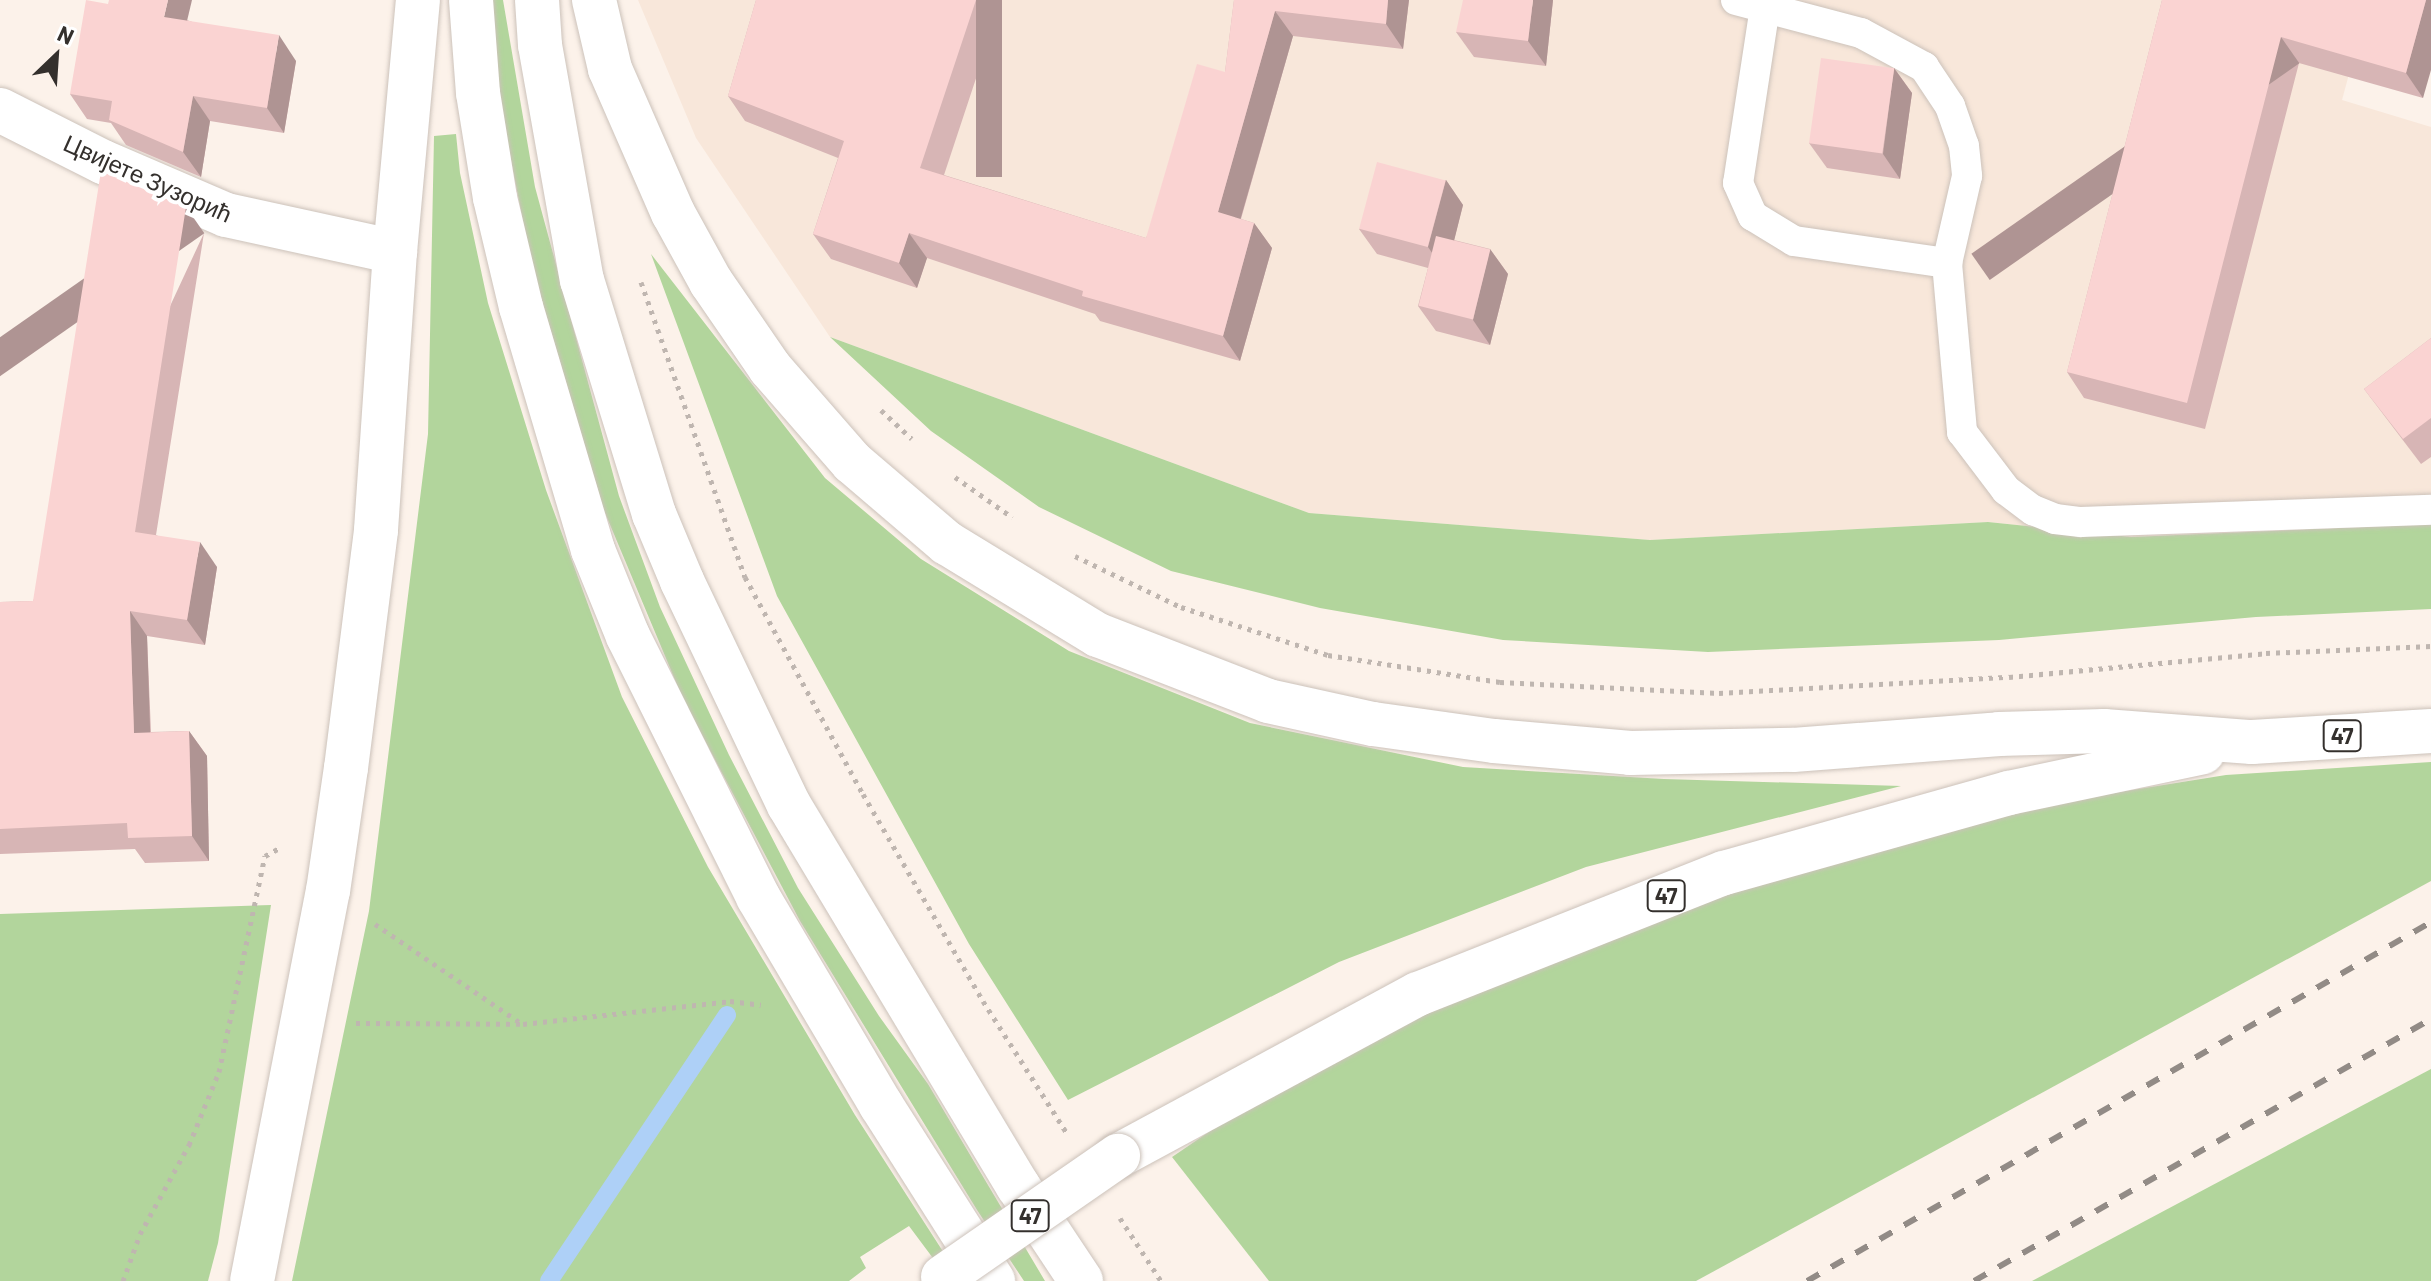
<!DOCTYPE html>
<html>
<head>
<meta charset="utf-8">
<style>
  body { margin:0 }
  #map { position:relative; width:2431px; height:1281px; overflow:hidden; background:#fcf2ea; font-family:Barlow,sans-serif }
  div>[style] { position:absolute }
  .built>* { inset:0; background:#f8e7da }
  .green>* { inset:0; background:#b2d59c }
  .stream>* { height:18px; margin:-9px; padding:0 9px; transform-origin:9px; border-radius:9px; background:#aed0f7 }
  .path>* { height:5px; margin-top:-2.5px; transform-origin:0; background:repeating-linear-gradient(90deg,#bfb6b0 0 4px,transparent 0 10px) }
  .roads { filter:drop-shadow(0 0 2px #ccc2ba) drop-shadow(0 0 2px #ccc2ba) }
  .lane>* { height:30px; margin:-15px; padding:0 15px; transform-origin:15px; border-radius:15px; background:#fff }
  .street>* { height:44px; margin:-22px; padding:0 22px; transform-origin:22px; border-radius:22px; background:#fff }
  .primary>* { height:44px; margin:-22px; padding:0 22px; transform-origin:22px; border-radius:22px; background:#fff }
  .rail>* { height:6px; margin-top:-3px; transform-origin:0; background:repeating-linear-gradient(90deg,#928b86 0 14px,transparent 0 28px) }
  .bridges { filter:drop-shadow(0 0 2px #ccc2ba) drop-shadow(0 0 2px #ccc2ba) }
  .primary-bridge>* { height:44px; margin:-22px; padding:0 22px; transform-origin:22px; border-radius:22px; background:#fff }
  .wall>* { inset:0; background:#d7b5b5 }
  .shaded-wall>* { inset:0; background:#af9493; transform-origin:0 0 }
  .building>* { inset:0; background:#fad3d2; transform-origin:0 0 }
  span { translate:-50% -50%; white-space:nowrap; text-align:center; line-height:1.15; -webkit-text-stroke:8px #fff; paint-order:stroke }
  .shield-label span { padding:2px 6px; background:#fff; border:2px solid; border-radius:6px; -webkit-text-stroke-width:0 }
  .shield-label { font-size:22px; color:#34302d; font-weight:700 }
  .street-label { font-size:24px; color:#34302d }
  .north { position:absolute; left:16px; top:16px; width:80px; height:80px; -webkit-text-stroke:6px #fff; paint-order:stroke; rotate:25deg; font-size:22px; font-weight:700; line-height:32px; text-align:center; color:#34302d }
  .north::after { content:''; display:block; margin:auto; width:28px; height:36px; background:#34302d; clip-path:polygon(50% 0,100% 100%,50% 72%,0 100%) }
</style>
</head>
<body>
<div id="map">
  <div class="built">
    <i style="clip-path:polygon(638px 0,2369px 0,2342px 100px,2431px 127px,2431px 524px,2131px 537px,1988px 522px,1650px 540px,1309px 513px,830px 337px,696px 138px)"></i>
  </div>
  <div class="green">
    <i style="clip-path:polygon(488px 0,503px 0,535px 187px,619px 496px,660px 607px,729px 755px,798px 888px,879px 1016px,928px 1084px,1045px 1281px,1024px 1281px,977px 1210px,800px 921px,683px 699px,603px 508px,532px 267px,500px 104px)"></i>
    <i style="clip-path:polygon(456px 134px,460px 173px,488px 303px,546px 490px,622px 697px,708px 867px,855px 1115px,962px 1281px,950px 1281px,909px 1226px,860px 1257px,866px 1268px,849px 1281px,292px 1281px,369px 911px,428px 434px,434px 136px)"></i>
    <i style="clip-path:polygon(651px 254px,825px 478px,921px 559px,1069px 651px,1250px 723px,1463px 767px,1664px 779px,1901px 786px,1586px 867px,1339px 962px,1068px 1100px,969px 944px,777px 596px)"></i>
    <i style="clip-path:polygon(830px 337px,1309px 513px,1650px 540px,1988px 522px,2131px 537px,2431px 524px,2431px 609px,2256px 617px,1999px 640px,1708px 652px,1503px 640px,1320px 608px,1171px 571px,1039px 507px,931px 431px)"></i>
    <i style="clip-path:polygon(2431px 762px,2431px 881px,1696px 1281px,1269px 1281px,1172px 1157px,1406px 998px,1688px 893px,1981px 814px,2226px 775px)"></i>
    <i style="clip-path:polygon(271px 905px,218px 1243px,208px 1281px,0 1281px,0 914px)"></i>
    <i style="clip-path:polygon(2431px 1069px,2431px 1281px,2032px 1281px)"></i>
  </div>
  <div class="stream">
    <i style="left:549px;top:1281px;width:320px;rotate:-56.2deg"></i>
  </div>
  <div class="path">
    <i style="left:641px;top:282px;width:313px;rotate:70.6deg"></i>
    <i style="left:745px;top:577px;width:247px;rotate:61.5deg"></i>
    <i style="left:863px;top:794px;width:239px;rotate:59.9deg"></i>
    <i style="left:983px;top:1001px;width:155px;rotate:57.6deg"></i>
    <i style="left:881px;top:410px;width:42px;rotate:43.1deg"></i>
    <i style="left:955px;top:477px;width:70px;rotate:35.1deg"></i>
    <i style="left:1075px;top:556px;width:118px;rotate:25.7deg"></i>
    <i style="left:1181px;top:607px;width:155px;rotate:18.1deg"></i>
    <i style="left:1328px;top:655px;width:174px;rotate:8.9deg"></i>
    <i style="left:1500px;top:682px;width:219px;rotate:2.9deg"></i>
    <i style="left:1719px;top:693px;width:290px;rotate:-3.2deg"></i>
    <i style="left:2009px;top:677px;width:258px;rotate:-5.3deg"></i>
    <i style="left:2266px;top:653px;width:165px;rotate:-2.4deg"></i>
    <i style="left:375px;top:924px;width:178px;rotate:34.2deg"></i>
    <i style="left:356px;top:1023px;width:167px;rotate:0.3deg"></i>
    <i style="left:523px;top:1024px;width:208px;rotate:-6.3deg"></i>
    <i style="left:730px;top:1001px;width:31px;rotate:7deg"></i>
    <i style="left:1120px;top:1218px;width:75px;rotate:56.9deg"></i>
    <i style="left:123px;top:1281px;width:50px;rotate:-70.1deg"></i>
    <i style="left:140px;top:1234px;width:102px;rotate:-61.2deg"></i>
    <i style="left:189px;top:1145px;width:79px;rotate:-67.7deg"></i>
    <i style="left:219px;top:1072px;width:221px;rotate:-78deg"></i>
    <i style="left:265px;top:856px;width:18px;rotate:-29deg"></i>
  </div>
  <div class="roads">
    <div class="lane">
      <i style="left:1736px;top:0;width:129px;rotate:14.8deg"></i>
      <i style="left:1861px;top:33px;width:72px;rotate:28.4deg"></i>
      <i style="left:1924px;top:67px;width:47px;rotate:56.3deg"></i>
      <i style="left:1950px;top:106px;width:42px;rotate:70.7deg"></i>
      <i style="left:1964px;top:146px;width:30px;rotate:84deg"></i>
      <i style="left:1967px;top:176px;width:89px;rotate:102.9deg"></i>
      <i style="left:1947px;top:263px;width:170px;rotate:84.9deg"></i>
      <i style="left:1962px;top:432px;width:73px;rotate:52.8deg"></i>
      <i style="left:2006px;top:490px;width:34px;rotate:37deg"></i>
      <i style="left:2033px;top:510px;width:24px;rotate:22deg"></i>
      <i style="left:2055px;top:519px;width:26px;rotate:7deg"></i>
      <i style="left:2081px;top:522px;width:350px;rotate:-2deg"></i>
      <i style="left:1765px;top:7px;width:178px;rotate:98.7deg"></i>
      <i style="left:1738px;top:183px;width:36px;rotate:66deg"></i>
      <i style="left:1753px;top:216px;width:48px;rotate:31.4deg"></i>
      <i style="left:1794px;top:241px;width:155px;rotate:8.2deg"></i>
    </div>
    <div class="street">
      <i style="left:0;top:110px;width:115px;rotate:26.8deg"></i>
      <i style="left:103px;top:162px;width:134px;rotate:23.3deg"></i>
      <i style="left:226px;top:215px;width:173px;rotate:12.3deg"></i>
    </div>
    <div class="primary">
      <i style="left:471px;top:0;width:93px;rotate:85.7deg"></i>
      <i style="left:478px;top:93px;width:106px;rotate:80.8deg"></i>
      <i style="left:495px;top:198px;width:112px;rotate:76.6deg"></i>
      <i style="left:521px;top:307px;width:253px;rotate:73.5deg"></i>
      <i style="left:593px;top:550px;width:93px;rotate:67.9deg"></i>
      <i style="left:628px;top:636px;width:292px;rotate:63.5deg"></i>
      <i style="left:758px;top:897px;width:242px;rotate:59.4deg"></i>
      <i style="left:881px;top:1105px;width:209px;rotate:57.5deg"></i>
      <i style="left:537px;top:0;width:45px;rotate:86.2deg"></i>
      <i style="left:540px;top:45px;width:239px;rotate:79.9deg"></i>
      <i style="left:582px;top:280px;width:245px;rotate:72.9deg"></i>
      <i style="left:654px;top:514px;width:73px;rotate:67.3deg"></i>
      <i style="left:682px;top:581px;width:248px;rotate:64.5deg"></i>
      <i style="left:789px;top:805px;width:445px;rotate:59deg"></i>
      <i style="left:1018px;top:1186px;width:114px;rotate:56.4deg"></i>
      <i style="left:594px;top:0;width:71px;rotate:76.9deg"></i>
      <i style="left:610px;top:69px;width:157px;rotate:66.4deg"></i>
      <i style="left:673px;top:213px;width:79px;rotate:61.2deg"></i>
      <i style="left:711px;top:282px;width:104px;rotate:55.5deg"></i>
      <i style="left:770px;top:368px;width:125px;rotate:48.9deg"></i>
      <i style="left:852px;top:462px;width:125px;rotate:40.5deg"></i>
      <i style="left:947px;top:543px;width:177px;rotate:31.4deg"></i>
      <i style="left:1098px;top:635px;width:182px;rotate:21.2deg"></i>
      <i style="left:1268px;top:701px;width:107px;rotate:12.4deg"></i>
      <i style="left:1373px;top:724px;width:122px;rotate:8deg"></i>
      <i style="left:1494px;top:741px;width:137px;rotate:5deg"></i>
      <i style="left:1630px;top:753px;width:163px;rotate:-1.1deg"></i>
      <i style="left:1793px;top:750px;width:207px;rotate:-4.4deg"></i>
      <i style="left:1999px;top:734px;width:105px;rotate:-1.6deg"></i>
      <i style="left:2104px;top:731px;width:148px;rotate:4.3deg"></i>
      <i style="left:2252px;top:742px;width:179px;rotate:-3.5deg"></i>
      <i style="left:1118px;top:1156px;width:341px;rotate:-28.4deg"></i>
      <i style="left:1418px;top:994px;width:329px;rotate:-21.6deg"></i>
      <i style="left:1724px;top:873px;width:296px;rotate:-15.7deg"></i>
      <i style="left:2009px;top:793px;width:198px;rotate:-11.9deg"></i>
      <i style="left:252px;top:1281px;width:397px;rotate:-79deg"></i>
      <i style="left:328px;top:891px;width:124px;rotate:-81.7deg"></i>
      <i style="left:346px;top:768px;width:240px;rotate:-82.8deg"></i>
      <i style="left:376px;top:530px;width:279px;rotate:-86.1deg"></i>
      <i style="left:395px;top:252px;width:253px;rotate:-84.8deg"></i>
    </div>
  </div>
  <div class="rail">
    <i style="left:1807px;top:1281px;width:720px;rotate:-29.91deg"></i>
    <i style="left:1974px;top:1281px;width:527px;rotate:-29.83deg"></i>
  </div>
  <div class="bridges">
    <div class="primary-bridge">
      <i style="left:943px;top:1277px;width:213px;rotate:-34.7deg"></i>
    </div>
  </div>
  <div class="wall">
    <i style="clip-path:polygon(756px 0,1002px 0,944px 175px,1146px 238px,1225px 72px,1234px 0,1409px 0,1403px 49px,1293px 36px,1241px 219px,1254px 223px,1272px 248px,1240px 361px,1100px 321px,1095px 314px,927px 258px,917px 288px,831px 259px,813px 234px,838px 158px,745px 121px,728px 96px)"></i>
    <i style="clip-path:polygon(1553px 0,1546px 66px,1474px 57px,1456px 32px)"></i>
    <i style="clip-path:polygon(2162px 0,2431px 0,2423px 98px,2299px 63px,2205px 429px,2084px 398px,2067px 372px)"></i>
    <i style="clip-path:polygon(187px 20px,296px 61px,284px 133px,210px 121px,201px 177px,126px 145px,111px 123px,87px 119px,70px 94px)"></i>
    <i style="clip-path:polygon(1894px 68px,1912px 93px,1900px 179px,1827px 168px,1809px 143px)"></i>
    <i style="clip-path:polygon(1446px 180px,1463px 205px,1454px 240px,1490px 249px,1508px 274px,1490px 345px,1436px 331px,1418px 306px,1428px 268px,1377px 254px,1359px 229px)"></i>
    <i style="clip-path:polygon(204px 233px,156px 535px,217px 567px,205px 645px,147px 636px,151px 732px,189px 731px,207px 756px,209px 861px,145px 863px,135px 849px,0 854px,0 602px,33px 601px)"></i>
    <i style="clip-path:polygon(2431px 338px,2431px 457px,2421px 464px,2364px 389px)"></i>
  </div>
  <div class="shaded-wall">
    <i style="clip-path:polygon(168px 0,192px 0,182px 42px,164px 17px)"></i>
    <i style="left:976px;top:0;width:26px;height:177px"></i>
    <i style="clip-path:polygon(1388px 0,1409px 0,1403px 49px,1386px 24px)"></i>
    <i style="clip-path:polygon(1533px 0,1553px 0,1546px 66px,1528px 41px)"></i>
    <i style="clip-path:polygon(2426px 0,2431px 0,2431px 70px,2423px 98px,2406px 73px)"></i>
    <i style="clip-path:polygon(1275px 11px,1293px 36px,1235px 238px,1218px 212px)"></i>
    <i style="clip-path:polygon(279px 35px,296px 61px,284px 133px,267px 108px)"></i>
    <i style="left:2281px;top:37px;width:32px;height:378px;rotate:55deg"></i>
    <i style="clip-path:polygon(1894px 68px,1912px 93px,1900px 179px,1883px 154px)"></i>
    <i style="clip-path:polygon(193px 96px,210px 121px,201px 177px,183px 152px)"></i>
    <i style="clip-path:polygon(1446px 180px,1463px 205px,1446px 273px,1428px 247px)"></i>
    <i style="left:186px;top:207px;width:32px;height:329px;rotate:55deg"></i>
    <i style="clip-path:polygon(1254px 223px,1272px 248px,1240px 361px,1223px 336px)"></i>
    <i style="clip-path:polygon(909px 233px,927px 258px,917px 288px,899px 263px)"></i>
    <i style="clip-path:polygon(1490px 249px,1508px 274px,1490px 345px,1473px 320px)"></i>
    <i style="clip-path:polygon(200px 542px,217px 567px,205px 645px,187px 620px)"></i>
    <i style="clip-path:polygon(130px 611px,147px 636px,151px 758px,134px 733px)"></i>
    <i style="clip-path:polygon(189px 731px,207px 756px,209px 861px,192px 836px)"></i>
  </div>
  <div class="building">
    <i style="clip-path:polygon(86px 0,108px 4px,109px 0,168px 0,164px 17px,279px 35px,267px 108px,193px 96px,183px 152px,109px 120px,112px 101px,70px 94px)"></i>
    <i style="clip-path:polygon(756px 0,976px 0,920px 168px,1146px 238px,1197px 64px,1225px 72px,1234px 0,1388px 0,1386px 24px,1275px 11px,1218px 212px,1254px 223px,1223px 336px,1082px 296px,1083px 291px,909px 233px,899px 263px,813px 234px,844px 141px,728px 96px)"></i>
    <i style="clip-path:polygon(1463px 0,1533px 0,1528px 41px,1456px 32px)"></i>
    <i style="clip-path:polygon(2162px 0,2426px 0,2406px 73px,2281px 37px,2187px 403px,2067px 372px)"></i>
    <i style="left:1821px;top:58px;width:74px;height:86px;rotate:8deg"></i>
    <i style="left:1377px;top:162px;width:71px;height:69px;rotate:15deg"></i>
    <i style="clip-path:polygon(101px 171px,186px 207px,135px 532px,200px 542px,187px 620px,130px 611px,134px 733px,189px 731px,192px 836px,128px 838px,127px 823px,0 829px,0 602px,33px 601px)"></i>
    <i style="left:1436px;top:236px;width:56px;height:72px;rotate:14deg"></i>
    <i style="clip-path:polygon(2431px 338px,2431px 418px,2403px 439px,2364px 389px)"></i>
  </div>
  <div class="shield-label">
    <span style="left:2342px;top:736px">47</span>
    <span style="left:1666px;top:896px">47</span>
    <span style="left:1030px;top:1216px">47</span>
  </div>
  <div class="street-label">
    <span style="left:148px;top:178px;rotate:24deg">Цвијете Зузорић</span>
  </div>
  <div class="north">N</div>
</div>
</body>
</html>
